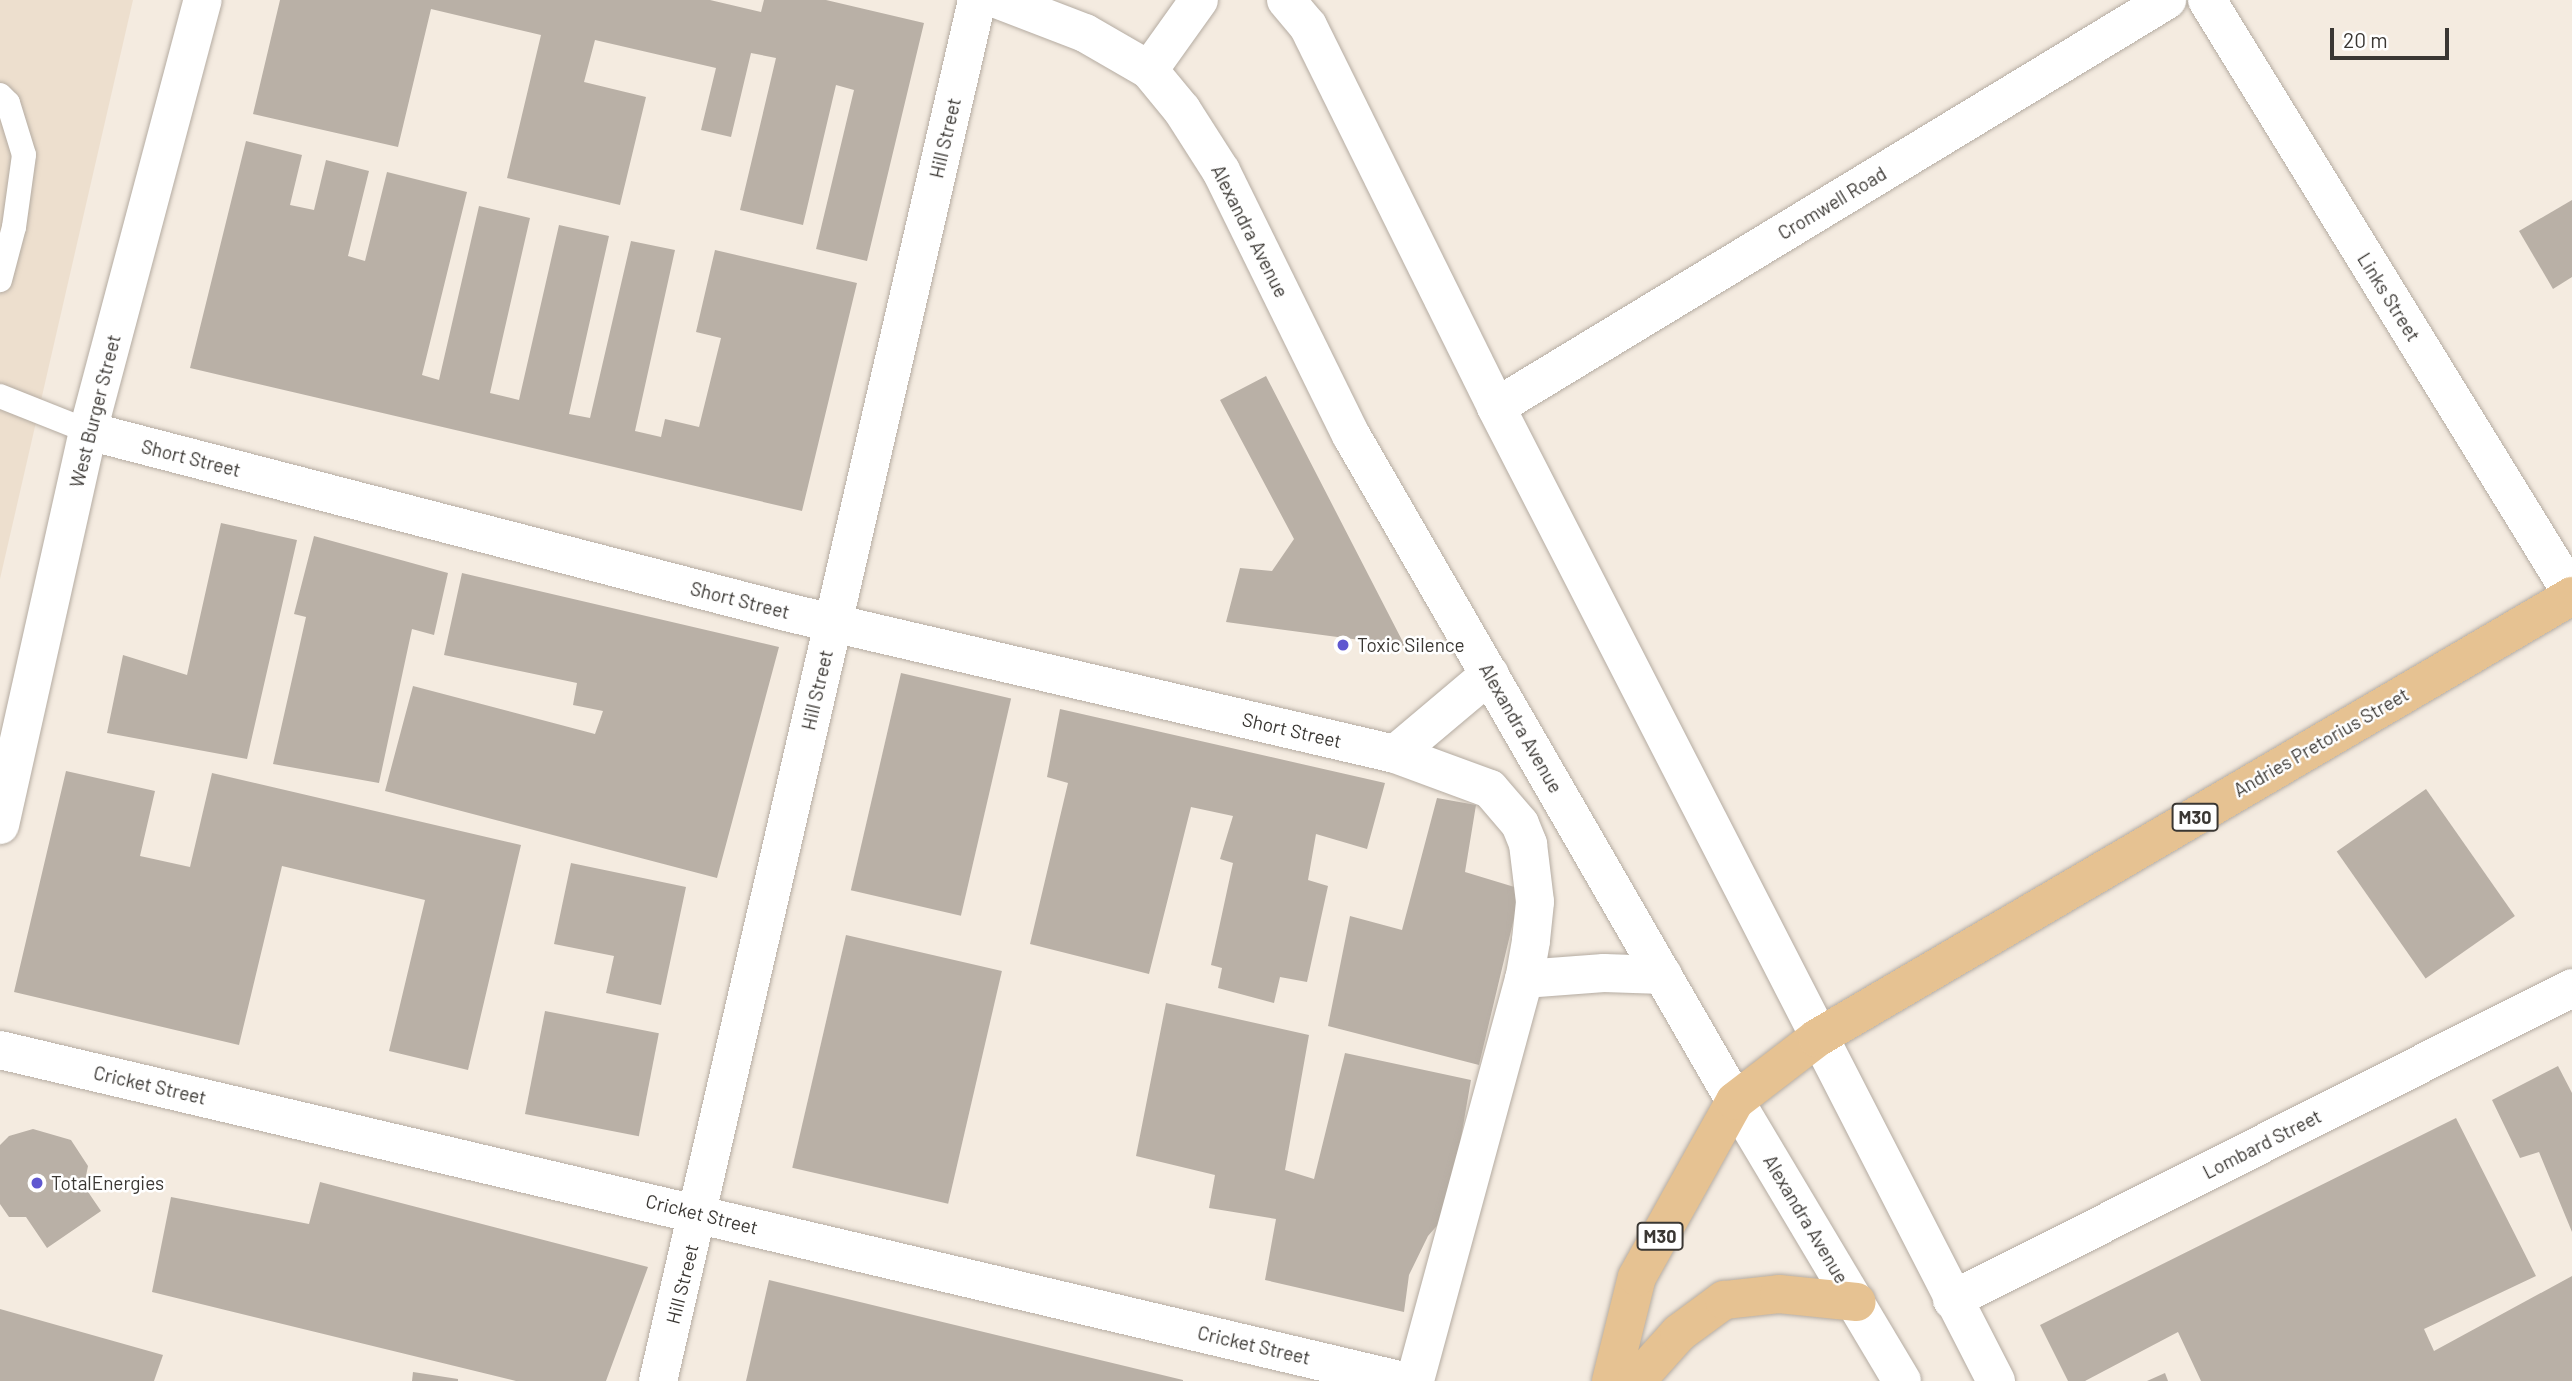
<!DOCTYPE html>
<html>
<head>
<meta charset="utf-8">
<style>
  body { margin:0 }
  #map { position:relative; width:2572px; height:1381px; overflow:hidden; background:#f4ebe0; font-family:Barlow,sans-serif }
  div>[style] { position:absolute }
  .built>* { inset:0; background:#eddfce }
  .building>* { inset:0; background:#b9b0a6; transform-origin:0 0 }
  .roads { filter:drop-shadow(0 0 2px #b5aca2) drop-shadow(0 0 2px #b5aca2) }
  .lane>* { height:24px; margin:-12px; padding:0 12px; transform-origin:12px; border-radius:12px; background:#fff }
  .street>* { height:38px; margin:-19px; padding:0 19px; transform-origin:19px; border-radius:19px; background:#fff }
  .secondary>* { height:38px; margin:-19px; padding:0 19px; transform-origin:19px; border-radius:19px; background:#fff }
  .primary>* { height:38px; margin:-19px; padding:0 19px; transform-origin:19px; border-radius:19px; background:#e6c292 }
  .dots>* { width:19px; height:19px; translate:-50% -50%; box-sizing:border-box; border:4px solid #fff; border-radius:50% }
  span { translate:-50% -50%; white-space:nowrap; text-align:center; line-height:1.15; -webkit-text-stroke:5px #fff; paint-order:stroke }
  .shield-label span { padding:2px 5px; background:#fff; border:2px solid; border-radius:5px; -webkit-text-stroke-width:0 }
  .shield-label { font-size:18px; color:#3a3733; font-weight:700 }
  .street-label { font-size:19px; color:#3a3733 }
  .poi-label { font-size:19px; color:#3a3733 }
  .left { translate:0 -50%; text-align:left }
  .scale { position:absolute; left:2330px; top:28px; width:119px; height:32px; box-sizing:border-box; border:4px solid #3a3733; border-top:0; padding-left:9px; font-size:21px; line-height:24px; white-space:nowrap; color:#3a3733; -webkit-text-stroke:5px #fff; paint-order:stroke }
</style>
</head>
<body>
<div id="map">
  <div class="built">
    <i style="clip-path:polygon(0 0,133px 0,0 579px)"></i>
  </div>
  <div class="building">
    <i style="clip-path:polygon(280px 0,710px 0,761px 12px,764px 0,826px 0,924px 23px,867px 261px,816px 249px,854px 90px,836px 85px,803px 225px,740px 210px,776px 58px,751px 53px,731px 137px,701px 130px,716px 68px,595px 40px,584px 82px,646px 97px,620px 205px,507px 178px,541px 35px,431px 9px,398px 147px,253px 114px)"></i>
    <i style="clip-path:polygon(246px 141px,302px 155px,290px 205px,314px 210px,326px 160px,369px 171px,348px 256px,365px 261px,387px 172px,467px 192px,422px 375px,439px 380px,479px 206px,530px 218px,490px 393px,519px 400px,559px 225px,609px 236px,569px 414px,590px 418px,631px 241px,675px 250px,635px 431px,661px 437px,665px 419px,699px 427px,721px 338px,696px 332px,715px 250px,857px 283px,802px 511px,190px 368px)"></i>
    <i style="clip-path:polygon(2572px 200px,2572px 277px,2553px 289px,2519px 231px)"></i>
    <i style="clip-path:polygon(1266px 376px,1405px 646px,1226px 622px,1240px 568px,1272px 571px,1294px 539px,1220px 400px)"></i>
    <i style="clip-path:polygon(221px 523px,297px 540px,247px 759px,107px 733px,123px 655px,187px 675px)"></i>
    <i style="clip-path:polygon(314px 536px,448px 573px,434px 635px,412px 629px,379px 783px,273px 764px,306px 617px,294px 614px)"></i>
    <i style="clip-path:polygon(462px 573px,779px 647px,717px 878px,385px 791px,413px 686px,595px 734px,603px 711px,573px 705px,577px 683px,444px 655px)"></i>
    <i style="left:901px;top:673px;width:113px;height:223px;rotate:13deg"></i>
    <i style="clip-path:polygon(1060px 709px,1385px 783px,1367px 849px,1316px 834px,1308px 880px,1328px 886px,1307px 982px,1280px 977px,1274px 1003px,1218px 988px,1222px 968px,1211px 965px,1233px 863px,1220px 859px,1233px 816px,1191px 807px,1149px 974px,1030px 944px,1068px 783px,1047px 777px)"></i>
    <i style="clip-path:polygon(66px 771px,155px 791px,140px 856px,190px 867px,212px 773px,521px 845px,468px 1070px,389px 1051px,425px 900px,282px 866px,239px 1045px,14px 992px)"></i>
    <i style="left:2426px;top:789px;width:155px;height:109px;rotate:55deg"></i>
    <i style="clip-path:polygon(1437px 798px,1476px 805px,1465px 872px,1521px 889px,1479px 1065px,1328px 1026px,1350px 916px,1402px 930px)"></i>
    <i style="clip-path:polygon(571px 863px,686px 887px,661px 1005px,606px 993px,614px 956px,554px 944px)"></i>
    <i style="left:846px;top:935px;width:160px;height:239px;rotate:13deg"></i>
    <i style="clip-path:polygon(1166px 1003px,1309px 1035px,1285px 1170px,1314px 1179px,1345px 1053px,1471px 1080px,1448px 1213px,1428px 1236px,1409px 1275px,1404px 1312px,1265px 1280px,1276px 1219px,1209px 1208px,1215px 1175px,1136px 1156px)"></i>
    <i style="left:545px;top:1011px;width:116px;height:105px;rotate:11deg"></i>
    <i style="clip-path:polygon(2558px 1066px,2572px 1093px,2572px 1232px,2539px 1152px,2520px 1158px,2492px 1100px)"></i>
    <i style="clip-path:polygon(2456px 1118px,2536px 1276px,2424px 1329px,2434px 1351px,2572px 1276px,2572px 1381px,2201px 1381px,2178px 1332px,2085px 1381px,2068px 1381px,2040px 1325px)"></i>
    <i style="clip-path:polygon(33px 1129px,71px 1140px,88px 1166px,84px 1186px,101px 1211px,47px 1248px,26px 1217px,9px 1217px,0 1204px,0 1145px,9px 1136px)"></i>
    <i style="clip-path:polygon(320px 1182px,648px 1267px,606px 1381px,516px 1381px,152px 1292px,171px 1197px,309px 1224px)"></i>
    <i style="clip-path:polygon(769px 1280px,1183px 1380px,1183px 1381px,746px 1381px)"></i>
    <i style="clip-path:polygon(0 1309px,163px 1355px,154px 1381px,0 1381px)"></i>
    <i style="clip-path:polygon(413px 1372px,458px 1379px,458px 1381px,412px 1381px)"></i>
    <i style="clip-path:polygon(2165px 1373px,2168px 1381px,2147px 1381px)"></i>
  </div>
  <div class="roads">
    <div class="lane">
      <i style="left:0;top:95px;width:11px;rotate:45deg"></i>
      <i style="left:8px;top:103px;width:54px;rotate:72.9deg"></i>
      <i style="left:24px;top:155px;width:73px;rotate:97.9deg"></i>
      <i style="left:14px;top:227px;width:55px;rotate:104.8deg"></i>
      <i style="left:0;top:396px;width:95px;rotate:21.7deg"></i>
    </div>
    <div class="street">
      <i style="left:2207px;top:0;width:697px;rotate:58.43deg"></i>
      <i style="left:1496px;top:407px;width:785px;rotate:-31.24deg"></i>
      <i style="left:88px;top:431px;width:725px;rotate:14.53deg"></i>
      <i style="left:790px;top:613px;width:621px;rotate:13.12deg"></i>
      <i style="left:1395px;top:754px;width:101px;rotate:20.2deg"></i>
      <i style="left:1490px;top:789px;width:46px;rotate:49.4deg"></i>
      <i style="left:1520px;top:824px;width:22px;rotate:68deg"></i>
      <i style="left:1528px;top:844px;width:58px;rotate:83.1deg"></i>
      <i style="left:1535px;top:902px;width:39px;rotate:96deg"></i>
      <i style="left:1531px;top:941px;width:39px;rotate:100deg"></i>
      <i style="left:1524px;top:979px;width:417px;rotate:105.2deg"></i>
      <i style="left:1395px;top:754px;width:124px;rotate:-40.1deg"></i>
      <i style="left:0;top:1050px;width:1442px;rotate:13.27deg"></i>
      <i style="left:1952px;top:1300px;width:694px;rotate:-26.71deg"></i>
      <i style="left:658px;top:1381px;width:1417px;rotate:-76.99deg"></i>
    </div>
    <div class="secondary">
      <i style="left:999px;top:0;width:92px;rotate:21deg"></i>
      <i style="left:1085px;top:33px;width:74px;rotate:30deg"></i>
      <i style="left:1149px;top:70px;width:52px;rotate:50.5deg"></i>
      <i style="left:1182px;top:110px;width:72px;rotate:57.4deg"></i>
      <i style="left:1221px;top:171px;width:294px;rotate:63.8deg"></i>
      <i style="left:1351px;top:435px;width:769px;rotate:60.03deg"></i>
      <i style="left:1735px;top:1101px;width:326px;rotate:59.2deg"></i>
      <i style="left:1286px;top:0;width:34px;rotate:50deg"></i>
      <i style="left:1308px;top:26px;width:425px;rotate:63.7deg"></i>
      <i style="left:1496px;top:407px;width:1095px;rotate:62.83deg"></i>
      <i style="left:1149px;top:70px;width:86px;rotate:-54.5deg"></i>
      <i style="left:0;top:825px;width:404px;rotate:-77.4deg"></i>
      <i style="left:88px;top:431px;width:446px;rotate:-75.1deg"></i>
      <i style="left:1524px;top:979px;width:80px;rotate:-4.3deg"></i>
      <i style="left:1604px;top:973px;width:59px;rotate:1.9deg"></i>
    </div>
    <div class="primary">
      <i style="left:1611px;top:1381px;width:107px;rotate:-76deg"></i>
      <i style="left:1637px;top:1277px;width:201px;rotate:-60.9deg"></i>
      <i style="left:1735px;top:1101px;width:103px;rotate:-37.5deg"></i>
      <i style="left:1817px;top:1038px;width:875px;rotate:-30.35deg"></i>
      <i style="left:1636px;top:1381px;width:64px;rotate:-48.1deg"></i>
      <i style="left:1679px;top:1333px;width:56px;rotate:-36.3deg"></i>
      <i style="left:1724px;top:1300px;width:55px;rotate:-6.2deg"></i>
      <i style="left:1779px;top:1294px;width:78px;rotate:5.9deg"></i>
    </div>
  </div>
  <div class="dots">
    <i style="left:1343px;top:645px;background:#5f57d0"></i>
    <i style="left:37px;top:1183px;background:#5f57d0"></i>
  </div>
  <div class="shield-label">
    <span style="left:2195px;top:817px">M30</span>
    <span style="left:1660px;top:1236px">M30</span>
  </div>
  <div class="street-label">
    <span style="left:945px;top:138px;rotate:-77deg">Hill Street</span>
    <span style="left:1832px;top:203px;rotate:-31deg">Cromwell Road</span>
    <span style="left:1250px;top:231px;rotate:63deg">Alexandra Avenue</span>
    <span style="left:2389px;top:297px;rotate:58deg">Links Street</span>
    <span style="left:95px;top:411px;rotate:-76deg">West Burger Street</span>
    <span style="left:191px;top:458px;rotate:14deg">Short Street</span>
    <span style="left:740px;top:600px;rotate:14deg">Short Street</span>
    <span style="left:817px;top:690px;rotate:-77deg">Hill Street</span>
    <span style="left:1521px;top:728px;rotate:60deg">Alexandra Avenue</span>
    <span style="left:1292px;top:730px;rotate:13deg">Short Street</span>
    <span style="left:2321px;top:742px;rotate:-30deg">Andries Pretorius Street</span>
    <span style="left:150px;top:1085px;rotate:13deg">Cricket Street</span>
    <span style="left:2262px;top:1144px;rotate:-27deg">Lombard Street</span>
    <span style="left:702px;top:1214px;rotate:14deg">Cricket Street</span>
    <span style="left:1806px;top:1219px;rotate:59deg">Alexandra Avenue</span>
    <span style="left:682px;top:1284px;rotate:-76deg">Hill Street</span>
    <span style="left:1254px;top:1345px;rotate:13deg">Cricket Street</span>
  </div>
  <div class="poi-label">
    <span class="left" style="left:1357px;top:645px">Toxic Silence</span>
    <span class="left" style="left:51px;top:1183px">TotalEnergies</span>
  </div>
  <div class="scale">20 m</div>
</div>
</body>
</html>
